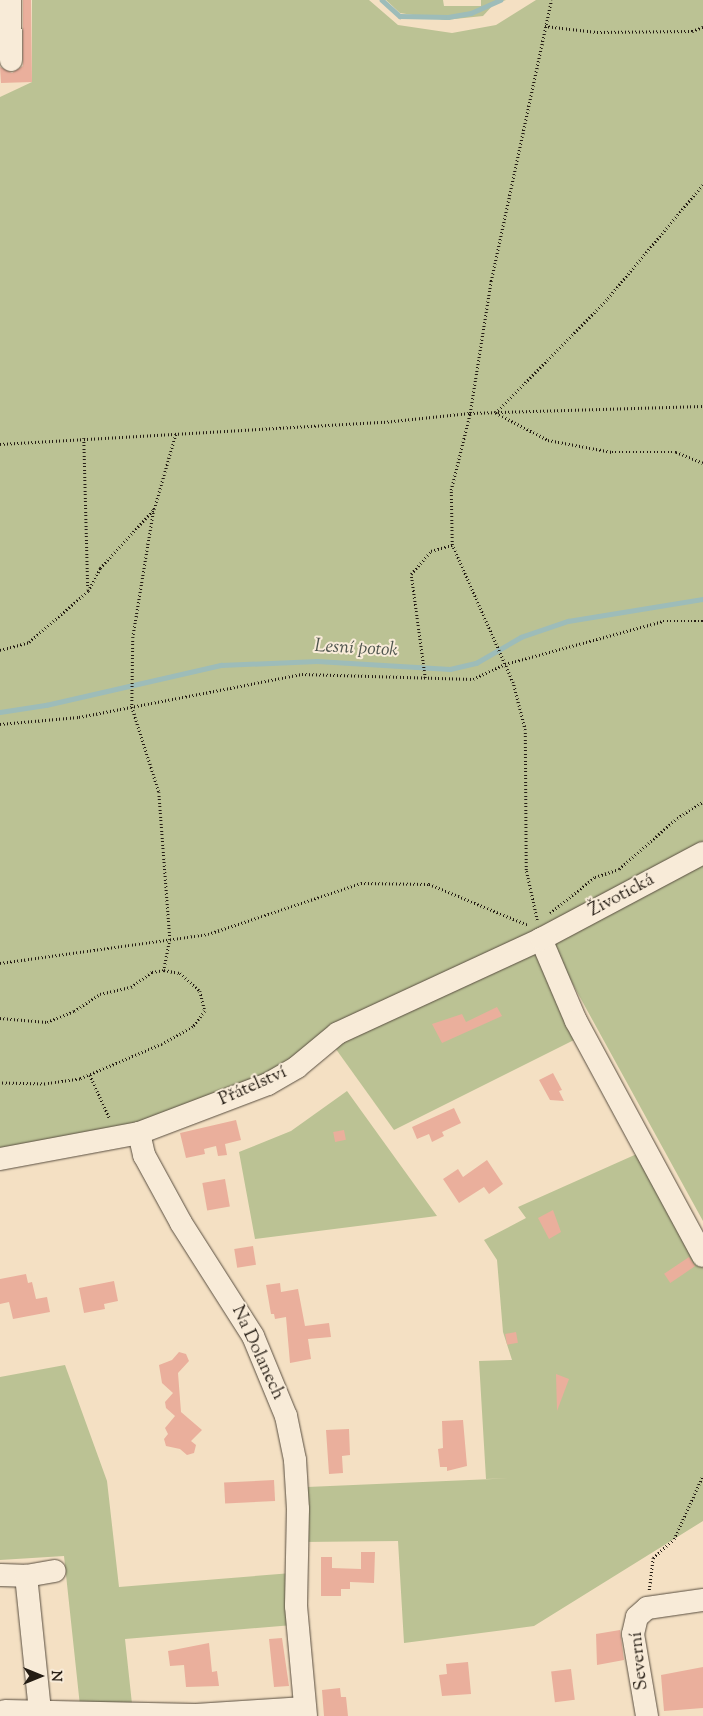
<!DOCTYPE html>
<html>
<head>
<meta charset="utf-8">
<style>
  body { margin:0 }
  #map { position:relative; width:703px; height:1716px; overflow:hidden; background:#f4e0c3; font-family:"Sorts Mill Goudy",serif }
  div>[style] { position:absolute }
  .green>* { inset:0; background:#bbc294 }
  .stream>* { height:4.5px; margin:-2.25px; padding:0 2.25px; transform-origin:2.25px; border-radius:2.25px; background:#9dbcb9 }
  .building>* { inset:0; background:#eaaf9c; transform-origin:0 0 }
  .path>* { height:2.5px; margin-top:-1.25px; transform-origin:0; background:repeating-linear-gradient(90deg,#251d14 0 1px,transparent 0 3.5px) }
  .roads { filter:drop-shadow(0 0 1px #594e40) drop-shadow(0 0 1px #594e40) }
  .minor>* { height:22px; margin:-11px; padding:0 11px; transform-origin:11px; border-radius:11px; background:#f8ebd8 }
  span { translate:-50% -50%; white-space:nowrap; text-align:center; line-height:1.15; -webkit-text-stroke:4px #f8ebd8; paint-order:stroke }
  .street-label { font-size:18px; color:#251d14 }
  .water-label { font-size:19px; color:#4f554e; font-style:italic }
  .north { position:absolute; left:15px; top:1651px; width:50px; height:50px; -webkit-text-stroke:4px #f8ebd8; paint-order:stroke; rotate:90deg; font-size:14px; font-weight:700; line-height:20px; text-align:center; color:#251d14 }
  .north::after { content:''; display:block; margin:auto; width:18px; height:22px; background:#251d14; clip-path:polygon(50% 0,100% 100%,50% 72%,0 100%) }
</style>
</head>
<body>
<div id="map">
  <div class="green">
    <i style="clip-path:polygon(32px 0,369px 0,398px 25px,452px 33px,496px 25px,536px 0,703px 0,703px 1221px,543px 930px,297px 1062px,130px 1131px,0 1156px,0 97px,32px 82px)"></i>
    <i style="clip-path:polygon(386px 0,443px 0,444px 6px,481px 6px,481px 0,506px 0,494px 4px,483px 16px,445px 20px,400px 13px)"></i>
    <i style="clip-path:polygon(538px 950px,578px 1038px,394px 1130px,333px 1045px)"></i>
    <i style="clip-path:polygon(347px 1091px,437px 1216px,255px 1239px,239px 1152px,291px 1131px)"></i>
    <i style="clip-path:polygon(639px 1153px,703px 1267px,703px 1521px,534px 1626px,404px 1643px,398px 1541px,303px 1542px,307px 1487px,514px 1478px,486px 1479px,479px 1361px,512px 1360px,503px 1332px,497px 1260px,484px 1240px,526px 1218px,518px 1207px)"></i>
    <i style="clip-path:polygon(65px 1365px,107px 1481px,119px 1587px,292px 1573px,293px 1625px,125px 1639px,132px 1704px,80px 1706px,64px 1556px,0 1560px,0 1377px)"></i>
  </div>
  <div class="stream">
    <i style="left:382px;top:0;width:24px;rotate:42deg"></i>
    <i style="left:400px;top:16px;width:48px;rotate:1.2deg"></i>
    <i style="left:448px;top:17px;width:23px;rotate:-10deg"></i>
    <i style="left:471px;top:13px;width:32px;rotate:-24deg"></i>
    <i style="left:0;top:712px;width:47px;rotate:-8.7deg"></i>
    <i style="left:46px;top:705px;width:180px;rotate:-12.9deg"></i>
    <i style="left:221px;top:665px;width:96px;rotate:-2.4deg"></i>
    <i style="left:317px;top:661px;width:133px;rotate:3.4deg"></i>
    <i style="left:450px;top:669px;width:27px;rotate:-13deg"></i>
    <i style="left:476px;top:663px;width:52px;rotate:-30deg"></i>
    <i style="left:521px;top:637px;width:50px;rotate:-18.8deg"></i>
    <i style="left:568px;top:621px;width:137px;rotate:-9.3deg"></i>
  </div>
  <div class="building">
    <i style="clip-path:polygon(23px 0,31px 0,32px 82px,1px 83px,0 67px,12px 73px,23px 66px)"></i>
    <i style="clip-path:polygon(497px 1007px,502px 1016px,442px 1043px,432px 1024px,462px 1014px,466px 1022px)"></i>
    <i style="clip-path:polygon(553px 1073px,562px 1090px,559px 1091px,564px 1101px,550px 1100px,539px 1080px)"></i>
    <i style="clip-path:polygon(454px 1108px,461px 1123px,442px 1132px,444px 1136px,432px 1142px,429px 1134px,417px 1139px,412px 1127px)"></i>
    <i style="clip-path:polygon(236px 1120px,241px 1140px,225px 1144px,227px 1155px,218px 1156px,216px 1146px,204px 1149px,205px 1154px,186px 1158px,180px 1133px)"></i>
    <i style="left:344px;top:1130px;width:10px;height:11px;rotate:79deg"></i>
    <i style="clip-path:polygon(487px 1160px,503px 1184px,489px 1194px,484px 1187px,459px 1203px,443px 1179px,458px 1169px,463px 1177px)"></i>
    <i style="left:225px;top:1179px;width:28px;height:23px;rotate:80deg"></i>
    <i style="clip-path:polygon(553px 1210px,561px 1232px,549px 1239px,538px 1218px)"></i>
    <i style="left:253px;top:1246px;width:19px;height:19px;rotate:81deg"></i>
    <i style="left:689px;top:1257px;width:11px;height:30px;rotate:56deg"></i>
    <i style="clip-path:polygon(26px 1274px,28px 1283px,32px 1282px,36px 1299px,47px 1297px,50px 1312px,13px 1319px,9px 1302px,0 1304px,0 1279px)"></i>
    <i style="clip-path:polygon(114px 1281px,118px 1301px,104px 1304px,105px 1309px,84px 1313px,79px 1288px)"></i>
    <i style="clip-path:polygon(280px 1283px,281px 1292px,298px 1289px,305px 1326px,329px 1323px,331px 1337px,308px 1339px,311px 1359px,290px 1363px,286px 1317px,275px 1319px,274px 1314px,271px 1314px,266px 1285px)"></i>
    <i style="left:516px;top:1332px;width:11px;height:11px;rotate:80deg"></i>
    <i style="clip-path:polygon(179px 1352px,186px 1354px,189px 1361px,178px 1373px,181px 1412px,202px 1430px,191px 1441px,196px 1445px,194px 1453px,187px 1455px,180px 1449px,166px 1446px,164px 1439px,168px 1434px,165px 1428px,175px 1416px,166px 1408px,165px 1402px,173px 1393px,162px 1383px,159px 1365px,172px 1360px)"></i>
    <i style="clip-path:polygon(556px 1374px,569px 1379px,557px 1411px)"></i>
    <i style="clip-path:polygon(463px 1420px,467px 1466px,447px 1471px,447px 1467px,440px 1467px,438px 1449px,443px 1448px,442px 1421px)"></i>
    <i style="clip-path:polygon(349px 1429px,350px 1455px,342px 1456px,343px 1473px,329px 1474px,326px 1430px)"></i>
    <i style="left:274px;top:1480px;width:21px;height:50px;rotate:87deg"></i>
    <i style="clip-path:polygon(361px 1552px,375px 1552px,374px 1583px,350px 1582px,350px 1589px,341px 1589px,341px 1596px,321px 1596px,321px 1557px,332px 1557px,332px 1568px,361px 1569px)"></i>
    <i style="clip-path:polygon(620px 1630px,624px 1660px,597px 1665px,596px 1634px)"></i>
    <i style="clip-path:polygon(282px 1638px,289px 1686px,274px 1687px,269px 1639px)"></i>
    <i style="clip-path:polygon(209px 1643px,212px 1672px,217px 1671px,219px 1686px,186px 1687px,184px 1665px,170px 1666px,168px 1651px)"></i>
    <i style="clip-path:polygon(468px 1662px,471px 1694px,442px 1696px,439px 1675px,447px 1674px,446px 1664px)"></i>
    <i style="clip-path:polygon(703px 1667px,703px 1708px,664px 1711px,661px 1675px)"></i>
    <i style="left:571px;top:1669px;width:31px;height:20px;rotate:83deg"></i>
    <i style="clip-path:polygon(340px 1688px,341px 1697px,346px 1697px,348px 1716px,324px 1716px,322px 1690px)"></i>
  </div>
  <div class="path">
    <i style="left:545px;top:26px;width:52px;rotate:6.6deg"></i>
    <i style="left:597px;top:32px;width:95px;rotate:-0.6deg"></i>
    <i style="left:692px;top:31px;width:12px;rotate:-20deg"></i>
    <i style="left:703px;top:185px;width:150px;rotate:129.9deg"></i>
    <i style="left:607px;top:300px;width:158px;rotate:134.5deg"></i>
    <i style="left:496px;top:413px;width:59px;rotate:27.4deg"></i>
    <i style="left:548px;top:440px;width:65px;rotate:10.6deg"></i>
    <i style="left:612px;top:452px;width:64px"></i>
    <i style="left:676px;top:452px;width:29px;rotate:22deg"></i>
    <i style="left:84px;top:438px;width:151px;rotate:88.5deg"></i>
    <i style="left:0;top:444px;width:385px;rotate:-3.3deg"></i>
    <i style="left:384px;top:422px;width:86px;rotate:-6deg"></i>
    <i style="left:470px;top:413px;width:233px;rotate:-1.7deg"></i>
    <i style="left:154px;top:509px;width:130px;rotate:99.3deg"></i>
    <i style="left:133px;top:637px;width:70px;rotate:90.8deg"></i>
    <i style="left:132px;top:707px;width:89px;rotate:72.4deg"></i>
    <i style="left:159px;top:792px;width:147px;rotate:85.7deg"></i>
    <i style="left:170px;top:939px;width:32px;rotate:101deg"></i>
    <i style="left:0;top:650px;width:30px;rotate:-15deg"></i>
    <i style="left:29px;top:642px;width:78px;rotate:-40.8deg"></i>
    <i style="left:88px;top:591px;width:26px;rotate:-62deg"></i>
    <i style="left:100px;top:568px;width:80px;rotate:-47.5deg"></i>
    <i style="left:154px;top:509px;width:79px;rotate:-73.9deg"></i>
    <i style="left:425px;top:678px;width:105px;rotate:-97.7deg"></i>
    <i style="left:411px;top:574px;width:30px;rotate:-49deg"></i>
    <i style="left:431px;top:551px;width:22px;rotate:-16deg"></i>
    <i style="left:0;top:724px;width:79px;rotate:-5.1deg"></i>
    <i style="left:79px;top:717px;width:227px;rotate:-10.9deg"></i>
    <i style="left:302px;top:674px;width:171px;rotate:1.7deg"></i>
    <i style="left:473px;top:679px;width:35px;rotate:-25deg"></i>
    <i style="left:505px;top:664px;width:164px;rotate:-15.2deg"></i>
    <i style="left:663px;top:621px;width:40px"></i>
    <i style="left:550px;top:913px;width:58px;rotate:-38.7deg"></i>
    <i style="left:595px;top:877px;width:25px;rotate:-18deg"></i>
    <i style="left:619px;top:869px;width:77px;rotate:-41.3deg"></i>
    <i style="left:677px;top:818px;width:31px;rotate:-32deg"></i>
    <i style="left:537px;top:920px;width:51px;rotate:-102.4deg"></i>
    <i style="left:526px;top:870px;width:140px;rotate:-90.4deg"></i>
    <i style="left:525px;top:730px;width:49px;rotate:-104.3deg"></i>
    <i style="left:513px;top:683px;width:151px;rotate:-113.8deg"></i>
    <i style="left:452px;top:545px;width:55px;rotate:-91deg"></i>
    <i style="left:451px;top:490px;width:79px;rotate:-76.1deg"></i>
    <i style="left:470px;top:413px;width:134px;rotate:-81deg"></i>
    <i style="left:491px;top:281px;width:287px;rotate:-77.9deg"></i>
    <i style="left:0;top:963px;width:210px;rotate:-7.9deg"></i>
    <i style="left:208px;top:934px;width:161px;rotate:-18.4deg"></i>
    <i style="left:361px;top:883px;width:68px;rotate:0.8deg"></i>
    <i style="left:429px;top:884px;width:107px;rotate:22.5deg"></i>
    <i style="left:0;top:1018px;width:47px;rotate:4.9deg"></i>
    <i style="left:47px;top:1022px;width:29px;rotate:-22deg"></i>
    <i style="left:74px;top:1011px;width:31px;rotate:-33deg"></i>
    <i style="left:100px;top:994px;width:32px;rotate:-13deg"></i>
    <i style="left:131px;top:987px;width:26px;rotate:-36deg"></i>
    <i style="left:152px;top:972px;width:12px;rotate:-9deg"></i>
    <i style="left:164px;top:970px;width:16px;rotate:11deg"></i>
    <i style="left:180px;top:973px;width:27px;rotate:42deg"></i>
    <i style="left:200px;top:991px;width:21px;rotate:76deg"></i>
    <i style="left:205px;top:1011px;width:20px;rotate:127deg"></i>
    <i style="left:193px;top:1027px;width:35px;rotate:151deg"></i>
    <i style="left:162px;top:1044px;width:89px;rotate:156.9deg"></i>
    <i style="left:80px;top:1079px;width:35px;rotate:172deg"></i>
    <i style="left:45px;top:1084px;width:45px;rotate:-178.7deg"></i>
    <i style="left:90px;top:1075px;width:48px;rotate:65.6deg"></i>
    <i style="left:649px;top:1590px;width:32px;rotate:-83deg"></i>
    <i style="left:653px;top:1558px;width:28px;rotate:-42deg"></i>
    <i style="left:674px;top:1539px;width:70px;rotate:-65.6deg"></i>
  </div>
  <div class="roads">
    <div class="minor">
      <i style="left:10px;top:0;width:60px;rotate:89deg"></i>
      <i style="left:541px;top:939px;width:89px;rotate:66.9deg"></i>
      <i style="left:576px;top:1021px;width:267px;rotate:61.6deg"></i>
      <i style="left:139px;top:1133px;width:23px;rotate:77deg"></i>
      <i style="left:144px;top:1155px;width:77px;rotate:61.4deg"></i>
      <i style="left:181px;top:1223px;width:134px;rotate:57.5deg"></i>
      <i style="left:253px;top:1336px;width:87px;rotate:67.6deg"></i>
      <i style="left:286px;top:1416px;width:45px;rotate:78.4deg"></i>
      <i style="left:295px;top:1460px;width:49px;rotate:86.5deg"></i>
      <i style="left:298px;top:1509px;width:97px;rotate:91.2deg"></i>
      <i style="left:296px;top:1606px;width:110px;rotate:84.8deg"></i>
      <i style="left:0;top:1159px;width:141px;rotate:-10.6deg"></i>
      <i style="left:139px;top:1133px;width:138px;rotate:-20.8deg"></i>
      <i style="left:268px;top:1084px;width:34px;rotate:-30deg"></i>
      <i style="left:297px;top:1067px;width:53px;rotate:-39.7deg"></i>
      <i style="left:338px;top:1033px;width:224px;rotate:-24.8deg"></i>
      <i style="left:541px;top:939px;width:183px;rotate:-28deg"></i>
      <i style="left:0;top:1575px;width:26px;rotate:2deg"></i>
      <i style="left:5px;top:1711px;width:191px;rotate:1.2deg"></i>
      <i style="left:196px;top:1715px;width:109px;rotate:-3.7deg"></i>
      <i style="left:40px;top:1711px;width:136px;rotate:-95.9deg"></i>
      <i style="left:26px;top:1576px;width:29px;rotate:-10deg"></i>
      <i style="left:647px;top:1716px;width:83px;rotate:-99.7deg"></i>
      <i style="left:633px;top:1634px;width:17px;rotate:-77deg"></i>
      <i style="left:637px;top:1617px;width:13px;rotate:-42deg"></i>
      <i style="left:647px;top:1608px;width:57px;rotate:-8.1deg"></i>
    </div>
  </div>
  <div class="street-label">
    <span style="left:622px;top:896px;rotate:-28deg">Životická</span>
    <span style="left:253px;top:1087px;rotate:-24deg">Přátelství</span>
    <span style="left:257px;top:1353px;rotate:65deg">Na Dolanech</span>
    <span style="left:640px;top:1661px;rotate:-96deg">Severní</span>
  </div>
  <div class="water-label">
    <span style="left:356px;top:649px;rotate:3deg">Lesní potok</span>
  </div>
  <div class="north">N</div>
</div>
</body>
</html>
